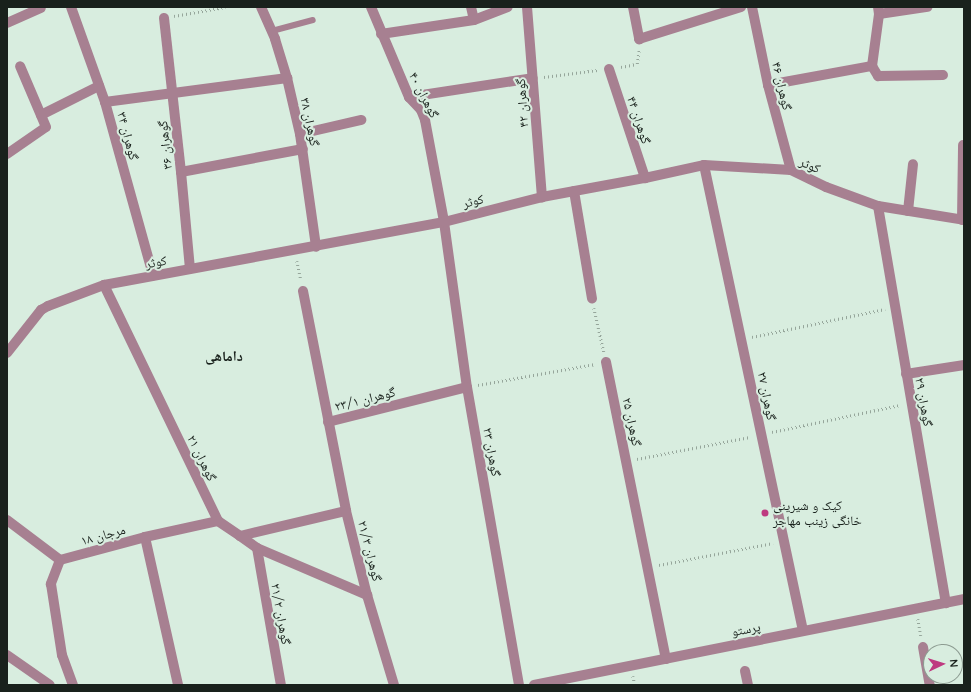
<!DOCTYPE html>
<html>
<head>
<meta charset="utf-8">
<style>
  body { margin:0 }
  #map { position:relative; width:971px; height:692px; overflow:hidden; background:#d8eddf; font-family:Quicksand,"Noto Naskh Arabic",sans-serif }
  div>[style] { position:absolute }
  .path>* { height:2.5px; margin-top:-1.25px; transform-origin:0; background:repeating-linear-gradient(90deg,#96a69b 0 1px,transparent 0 4px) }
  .service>* { height:5.5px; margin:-2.75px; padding:0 2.75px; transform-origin:2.75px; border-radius:2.75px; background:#a78091 }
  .minor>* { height:10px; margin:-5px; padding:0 5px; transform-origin:5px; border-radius:5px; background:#a78091 }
  .tertiary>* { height:10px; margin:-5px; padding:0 5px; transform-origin:5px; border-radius:5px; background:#a78091 }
  .dots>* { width:11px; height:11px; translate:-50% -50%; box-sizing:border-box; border:2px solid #d8eddf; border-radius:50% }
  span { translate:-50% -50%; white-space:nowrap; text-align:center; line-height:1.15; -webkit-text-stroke:4px #d8eddf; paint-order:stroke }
  .street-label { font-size:13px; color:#19211c }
  .poi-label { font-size:13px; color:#19211c }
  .left { translate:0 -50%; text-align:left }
  .neighbourhood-label { font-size:14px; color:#19211c; font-weight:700 }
  .frame { position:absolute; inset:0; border:8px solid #19211c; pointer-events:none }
  .north { position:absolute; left:923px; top:644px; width:40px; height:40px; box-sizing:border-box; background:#d8eddf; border:1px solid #8c9b91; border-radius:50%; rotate:86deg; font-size:11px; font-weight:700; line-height:16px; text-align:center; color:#19211c }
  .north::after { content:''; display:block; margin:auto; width:14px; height:18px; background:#be3a80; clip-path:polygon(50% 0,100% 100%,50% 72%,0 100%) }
</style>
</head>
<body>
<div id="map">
  <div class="path">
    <i style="left:174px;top:16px;width:52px;rotate:-10deg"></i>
    <i style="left:621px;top:67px;width:16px;rotate:-11deg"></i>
    <i style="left:637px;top:64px;width:15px;rotate:-82deg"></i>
    <i style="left:544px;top:77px;width:54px;rotate:-7.4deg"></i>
    <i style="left:297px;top:261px;width:19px;rotate:78deg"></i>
    <i style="left:594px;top:308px;width:45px;rotate:77.2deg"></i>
    <i style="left:752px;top:337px;width:136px;rotate:-11.9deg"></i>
    <i style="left:478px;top:385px;width:119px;rotate:-10.2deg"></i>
    <i style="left:772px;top:432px;width:131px;rotate:-11.9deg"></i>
    <i style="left:637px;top:459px;width:115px;rotate:-11deg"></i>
    <i style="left:659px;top:565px;width:116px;rotate:-10.9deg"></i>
    <i style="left:918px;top:619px;width:17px;rotate:80deg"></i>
    <i style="left:633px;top:676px;width:9px;rotate:77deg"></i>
  </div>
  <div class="service">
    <i style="left:272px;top:31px;width:42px;rotate:-15deg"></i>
  </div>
  <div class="minor">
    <i style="left:71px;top:7px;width:101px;rotate:70.3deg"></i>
    <i style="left:105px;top:102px;width:180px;rotate:74.5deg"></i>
    <i style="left:261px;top:7px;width:35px;rotate:66deg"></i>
    <i style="left:275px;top:39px;width:41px;rotate:72.9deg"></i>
    <i style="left:287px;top:78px;width:57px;rotate:76.9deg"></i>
    <i style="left:300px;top:134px;width:114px;rotate:81.9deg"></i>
    <i style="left:371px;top:7px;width:98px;rotate:67.1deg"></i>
    <i style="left:409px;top:97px;width:18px;rotate:47deg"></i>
    <i style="left:421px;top:110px;width:11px;rotate:68deg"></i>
    <i style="left:425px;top:120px;width:104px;rotate:79.4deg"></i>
    <i style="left:444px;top:222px;width:167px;rotate:82.1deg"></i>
    <i style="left:467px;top:387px;width:303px;rotate:80.1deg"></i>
    <i style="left:471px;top:7px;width:13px;rotate:77deg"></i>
    <i style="left:474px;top:20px;width:36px;rotate:-21deg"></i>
    <i style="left:527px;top:7px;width:191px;rotate:85.5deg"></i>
    <i style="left:633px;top:7px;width:33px;rotate:79deg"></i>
    <i style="left:639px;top:39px;width:107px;rotate:-17.4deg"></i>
    <i style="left:752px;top:7px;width:80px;rotate:78.4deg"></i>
    <i style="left:768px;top:85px;width:88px;rotate:74.9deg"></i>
    <i style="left:879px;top:14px;width:49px;rotate:-8.3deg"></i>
    <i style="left:164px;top:18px;width:155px;rotate:83.7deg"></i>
    <i style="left:181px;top:172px;width:97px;rotate:84.7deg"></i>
    <i style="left:7px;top:23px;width:37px;rotate:-24deg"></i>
    <i style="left:381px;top:34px;width:94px;rotate:-8.6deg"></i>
    <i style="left:872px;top:66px;width:52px;rotate:-82.3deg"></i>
    <i style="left:879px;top:14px;width:7px;rotate:-98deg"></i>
    <i style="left:609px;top:69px;width:115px;rotate:71.7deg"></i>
    <i style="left:768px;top:85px;width:106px;rotate:-10.4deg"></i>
    <i style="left:872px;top:66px;width:12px;rotate:59deg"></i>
    <i style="left:878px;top:76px;width:65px;rotate:-0.9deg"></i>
    <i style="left:409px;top:97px;width:125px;rotate:-8.7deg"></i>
    <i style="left:105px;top:102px;width:184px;rotate:-7.5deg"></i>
    <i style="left:41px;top:115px;width:65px;rotate:-26.6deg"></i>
    <i style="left:300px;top:134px;width:63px;rotate:-12.9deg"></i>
    <i style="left:7px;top:154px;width:47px;rotate:-34.7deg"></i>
    <i style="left:46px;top:127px;width:66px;rotate:-113.1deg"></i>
    <i style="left:704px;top:165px;width:476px;rotate:78deg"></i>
    <i style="left:181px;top:172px;width:124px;rotate:-10.7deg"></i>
    <i style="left:574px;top:191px;width:109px;rotate:80.5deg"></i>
    <i style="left:908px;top:211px;width:47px;rotate:-83.9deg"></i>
    <i style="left:962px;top:220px;width:75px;rotate:-89.2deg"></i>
    <i style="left:104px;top:285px;width:262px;rotate:64.2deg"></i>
    <i style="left:218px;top:521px;width:27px;rotate:34deg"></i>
    <i style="left:240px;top:536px;width:109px;rotate:-13.3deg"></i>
    <i style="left:303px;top:291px;width:224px;rotate:78.9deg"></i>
    <i style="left:346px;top:511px;width:87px;rotate:76deg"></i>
    <i style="left:367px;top:595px;width:94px;rotate:73.3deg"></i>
    <i style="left:606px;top:362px;width:303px;rotate:78.6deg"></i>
    <i style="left:906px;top:374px;width:59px;rotate:-8.8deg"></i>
    <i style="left:328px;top:422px;width:143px;rotate:-14.1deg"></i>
    <i style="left:7px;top:520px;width:66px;rotate:37deg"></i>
    <i style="left:60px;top:560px;width:88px;rotate:-15.1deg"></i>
    <i style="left:145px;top:537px;width:75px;rotate:-12.4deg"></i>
    <i style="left:240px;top:536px;width:21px;rotate:35deg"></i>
    <i style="left:257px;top:548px;width:120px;rotate:23.1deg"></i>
    <i style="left:145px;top:537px;width:152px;rotate:77.4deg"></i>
    <i style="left:257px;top:548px;width:139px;rotate:80.1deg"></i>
    <i style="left:60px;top:560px;width:26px;rotate:111deg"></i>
    <i style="left:51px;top:584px;width:72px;rotate:81.2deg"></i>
    <i style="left:62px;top:655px;width:32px;rotate:70deg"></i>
    <i style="left:923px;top:647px;width:39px;rotate:80deg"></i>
    <i style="left:745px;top:671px;width:14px;rotate:78deg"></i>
  </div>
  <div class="tertiary">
    <i style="left:878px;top:206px;width:403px;rotate:80.3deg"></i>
    <i style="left:7px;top:353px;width:55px;rotate:-51.7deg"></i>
    <i style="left:41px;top:310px;width:8px;rotate:-30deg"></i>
    <i style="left:48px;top:306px;width:60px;rotate:-20.6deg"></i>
    <i style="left:104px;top:285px;width:346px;rotate:-10.5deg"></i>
    <i style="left:444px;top:222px;width:101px;rotate:-14.3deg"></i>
    <i style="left:542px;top:197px;width:105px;rotate:-10.5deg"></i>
    <i style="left:645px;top:178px;width:60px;rotate:-12.4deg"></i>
    <i style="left:704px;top:165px;width:87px;rotate:3.3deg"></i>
    <i style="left:791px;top:170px;width:39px;rotate:26deg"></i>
    <i style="left:826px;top:187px;width:55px;rotate:20.1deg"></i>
    <i style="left:878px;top:206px;width:87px;rotate:9.2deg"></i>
    <i style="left:7px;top:655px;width:52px;rotate:34.9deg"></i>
    <i style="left:534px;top:685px;width:439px;rotate:-11.3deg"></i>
  </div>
  <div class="dots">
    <i style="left:765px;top:513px;background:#be3a80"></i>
  </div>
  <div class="street-label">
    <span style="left:782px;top:86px;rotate:77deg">گوهران ۴۶</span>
    <span style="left:424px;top:95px;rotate:63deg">گوهران ۴۰</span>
    <span style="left:522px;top:103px;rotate:-94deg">گوهران ۴۲</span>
    <span style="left:639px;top:120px;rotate:72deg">گوهران ۴۴</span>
    <span style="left:310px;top:122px;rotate:78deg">گوهران ۳۸</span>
    <span style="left:128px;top:136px;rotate:75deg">گوهران ۳۴</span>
    <span style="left:165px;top:145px;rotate:-96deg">گوهران ۳۶</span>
    <span style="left:810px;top:165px;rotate:24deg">کوثر</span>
    <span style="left:473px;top:201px;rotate:-14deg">کوثر</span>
    <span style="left:156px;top:262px;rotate:-10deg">کوثر</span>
    <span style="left:767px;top:396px;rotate:79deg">گوهران ۲۷</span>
    <span style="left:365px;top:399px;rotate:-14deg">گوهران ۲۳/۱</span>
    <span style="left:924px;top:402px;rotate:80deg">گوهران ۲۹</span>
    <span style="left:632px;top:422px;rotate:78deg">گوهران ۲۵</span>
    <span style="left:492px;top:452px;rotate:80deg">گوهران ۲۳</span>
    <span style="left:202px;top:458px;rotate:64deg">گوهران ۲۱</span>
    <span style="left:103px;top:535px;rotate:-15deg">مرجان ۱۸</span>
    <span style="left:370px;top:551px;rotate:76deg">گوهران ۲۱/۳</span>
    <span style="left:281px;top:614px;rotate:80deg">گوهران ۲۱/۲</span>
    <span style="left:746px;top:629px;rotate:-11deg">پرستو</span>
  </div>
  <div class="poi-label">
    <span class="left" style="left:773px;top:513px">کیک و شیرینی<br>خانگی زینب مهاجر</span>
  </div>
  <div class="neighbourhood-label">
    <span style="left:224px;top:356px">داماهی</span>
  </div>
  <div class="frame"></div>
  <div class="north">N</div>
</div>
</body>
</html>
